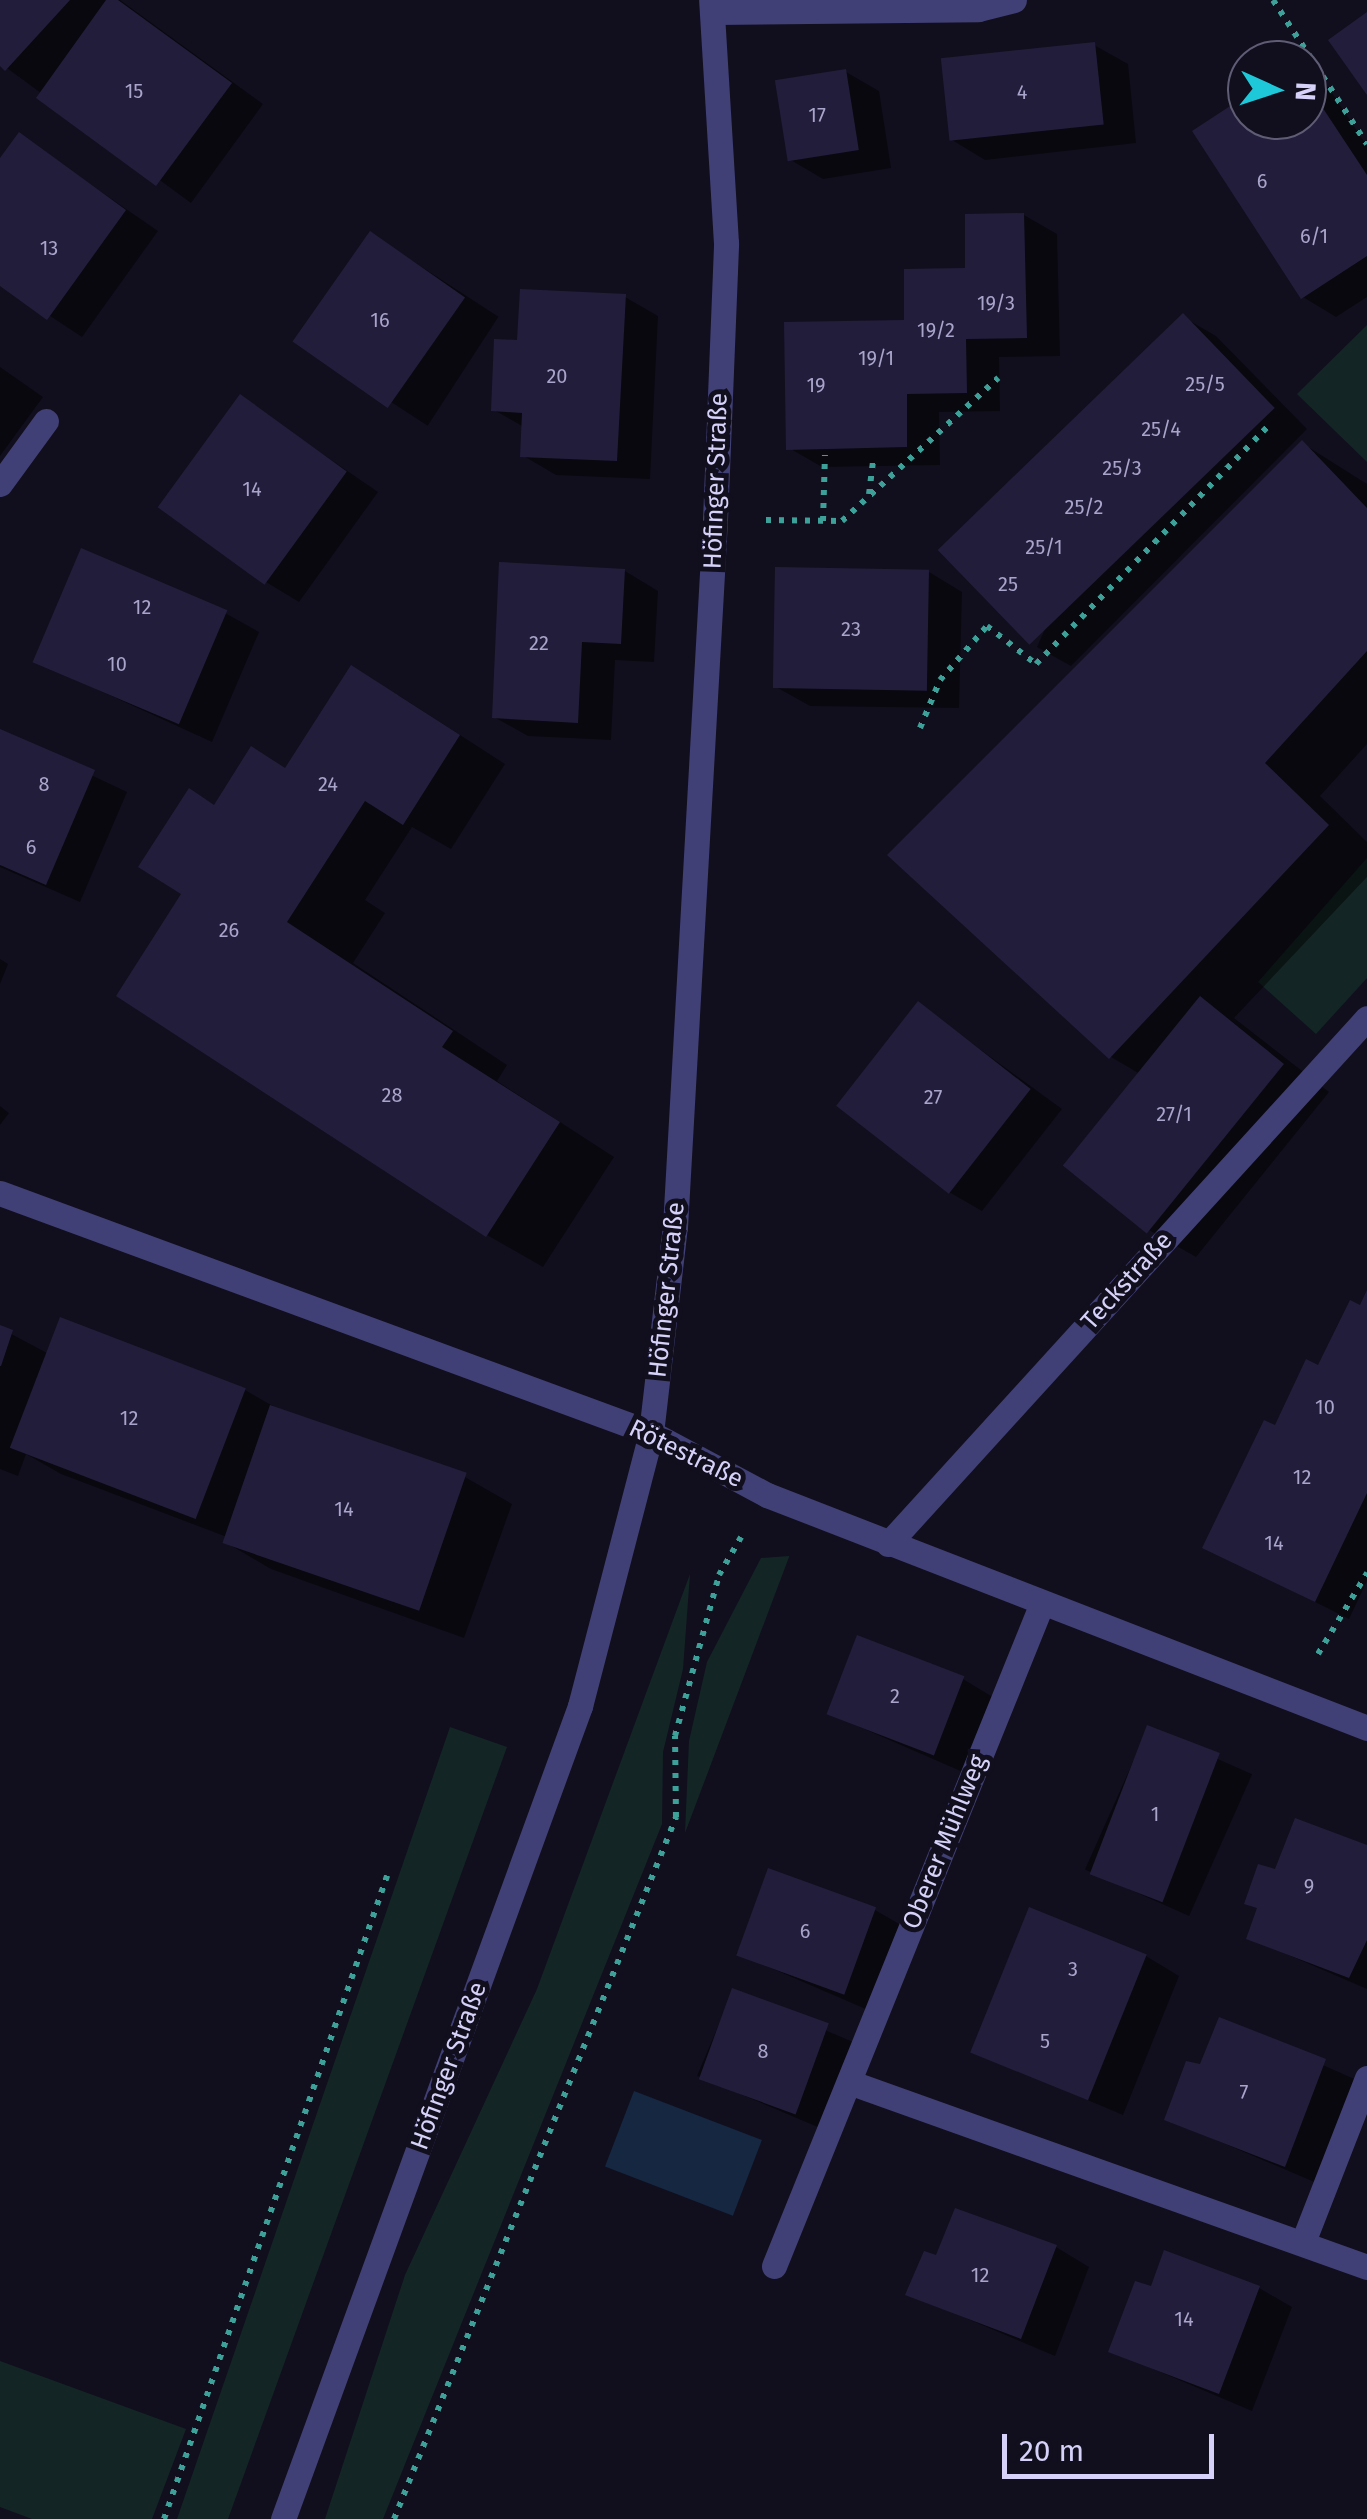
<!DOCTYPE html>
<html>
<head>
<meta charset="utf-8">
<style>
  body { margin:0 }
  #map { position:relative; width:1367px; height:2519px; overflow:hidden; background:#110f1d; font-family:"Fira Sans",sans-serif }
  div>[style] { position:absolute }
  .green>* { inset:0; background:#132625 }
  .water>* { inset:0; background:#152741; transform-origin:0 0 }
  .shadow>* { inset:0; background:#0007; transform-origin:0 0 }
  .building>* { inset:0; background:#231d3c; transform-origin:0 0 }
  .path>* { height:6px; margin-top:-3px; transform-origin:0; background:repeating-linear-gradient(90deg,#3da199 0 5px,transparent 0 13px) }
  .minor>* { height:25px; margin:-12.5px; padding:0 12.5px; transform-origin:12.5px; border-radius:12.5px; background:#414076 }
  .tertiary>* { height:25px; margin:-12.5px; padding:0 12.5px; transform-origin:12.5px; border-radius:12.5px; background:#414076 }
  span { translate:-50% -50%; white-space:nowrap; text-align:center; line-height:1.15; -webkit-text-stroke:10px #110f1d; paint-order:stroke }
  .number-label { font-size:20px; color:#a8a4ca }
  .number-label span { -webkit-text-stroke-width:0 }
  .street-label { font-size:25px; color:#d5d1f9 }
  .north { position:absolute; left:1227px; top:40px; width:100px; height:100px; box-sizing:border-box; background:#110f1d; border:2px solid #5f5d75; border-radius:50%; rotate:93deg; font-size:28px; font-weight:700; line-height:40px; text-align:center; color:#d5d1f9 }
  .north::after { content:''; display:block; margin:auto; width:35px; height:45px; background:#1ec8d8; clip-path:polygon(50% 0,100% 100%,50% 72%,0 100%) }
  .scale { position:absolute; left:1002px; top:2434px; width:212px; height:45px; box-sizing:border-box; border:5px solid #d5d1f9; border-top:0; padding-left:12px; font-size:30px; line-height:35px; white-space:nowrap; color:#d5d1f9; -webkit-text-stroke:8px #110f1d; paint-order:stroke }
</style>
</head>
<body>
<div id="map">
  <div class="green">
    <i style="clip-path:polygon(1367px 325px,1367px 462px,1297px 394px)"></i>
    <i style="clip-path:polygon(1367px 858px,1367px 978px,1316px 1034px,1258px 982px)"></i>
    <i style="clip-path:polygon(789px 1556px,789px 1557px,685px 1833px,689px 1741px,707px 1662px,761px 1558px)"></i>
    <i style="clip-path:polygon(690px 1574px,683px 1669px,663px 1752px,662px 1824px,383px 2519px,325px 2519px,405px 2275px,537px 1989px)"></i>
    <i style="clip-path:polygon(450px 1727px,507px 1747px,228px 2519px,177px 2519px)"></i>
    <i style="clip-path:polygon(0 2361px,186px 2429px,152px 2519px,32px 2519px,0 2507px)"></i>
  </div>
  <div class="water">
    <i style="left:634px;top:2091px;width:137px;height:81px;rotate:21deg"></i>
  </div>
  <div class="shadow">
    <i style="clip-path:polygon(0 0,120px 0,263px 104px,191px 203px,0 63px)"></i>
    <i style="clip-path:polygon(1094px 45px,1128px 64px,1136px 143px,985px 160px,952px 140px)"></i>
    <i style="clip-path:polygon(846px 72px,879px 91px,891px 168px,823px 179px,789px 159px)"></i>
    <i style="clip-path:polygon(1307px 75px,1328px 87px,1367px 146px,1367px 297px,1336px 317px,1303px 297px,1247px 120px,1307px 120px)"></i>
    <i style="clip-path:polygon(20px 136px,158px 231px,82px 337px,0 283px,0 163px)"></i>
    <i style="clip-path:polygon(1024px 215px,1057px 234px,1060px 356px,999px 357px,1000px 411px,939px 412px,940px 465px,822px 467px,789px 448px,907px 322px)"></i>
    <i style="left:371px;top:234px;width:152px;height:130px;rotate:33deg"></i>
    <i style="clip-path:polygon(625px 297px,658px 316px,650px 479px,556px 475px,522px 455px,524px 427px,494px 410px,520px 342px)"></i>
    <i style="clip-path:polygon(1183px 317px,1216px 336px,1307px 429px,1071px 666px,1037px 647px)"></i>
    <i style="clip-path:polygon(0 367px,43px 397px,0 456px)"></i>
    <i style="clip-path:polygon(241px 398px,378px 492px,299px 602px,266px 582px)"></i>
    <i style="clip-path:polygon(1302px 443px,1367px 484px,1367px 744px,1320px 796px,1367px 842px,1367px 877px,1234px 1018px,1329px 1092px,1196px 1257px,1149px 1230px,1140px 1074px,1111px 1057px,891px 855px)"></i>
    <i style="clip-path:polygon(625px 571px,658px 591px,654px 662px,615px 660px,611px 740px,528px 736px,494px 717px)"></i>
    <i style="clip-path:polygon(929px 572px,962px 592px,959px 708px,810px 706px,776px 687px)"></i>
    <i style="clip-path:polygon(225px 613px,259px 632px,212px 742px,35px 661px)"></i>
    <i style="clip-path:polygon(398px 695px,505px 764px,451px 849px,412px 827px,365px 900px,385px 913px,353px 963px,507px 1065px,497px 1081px,614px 1157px,543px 1267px,487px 1235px,184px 893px,216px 807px,287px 769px)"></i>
    <i style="clip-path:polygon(0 732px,127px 792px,80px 902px,0 867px)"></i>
    <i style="clip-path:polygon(0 959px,8px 964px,0 984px)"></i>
    <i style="clip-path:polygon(918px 1004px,1062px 1109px,982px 1211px,949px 1192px)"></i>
    <i style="clip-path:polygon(0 1106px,9px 1113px,0 1125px)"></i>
    <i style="clip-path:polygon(1367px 1296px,1367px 1581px,1349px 1619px,1206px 1547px)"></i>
    <i style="clip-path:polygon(62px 1321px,245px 1390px,287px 1414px,465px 1477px,512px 1504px,464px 1638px,271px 1569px,225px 1542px,227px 1537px,61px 1474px,26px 1454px,18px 1476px,0 1469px,0 1328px,49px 1354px)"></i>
    <i style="clip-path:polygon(963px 1679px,996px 1699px,965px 1773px,830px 1714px)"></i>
    <i style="left:1148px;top:1728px;width:114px;height:155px;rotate:24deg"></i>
    <i style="clip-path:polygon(1367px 1848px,1367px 1989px,1249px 1938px,1276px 1872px)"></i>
    <i style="clip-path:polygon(875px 1910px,908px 1929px,875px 2013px,736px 1953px)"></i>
    <i style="clip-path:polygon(1146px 1956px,1179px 1976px,1123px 2115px,976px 2053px)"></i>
    <i style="left:733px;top:1991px;width:140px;height:92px;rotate:23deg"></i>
    <i style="clip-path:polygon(1221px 2020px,1359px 2081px,1319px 2184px,1167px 2119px,1202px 2067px)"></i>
    <i style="clip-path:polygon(1056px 2247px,1089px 2267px,1055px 2356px,909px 2294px,937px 2259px)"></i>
    <i style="clip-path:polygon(1259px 2288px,1292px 2307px,1252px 2411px,1111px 2351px)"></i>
  </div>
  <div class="building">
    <i style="clip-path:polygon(0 0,70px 0,5px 71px,0 66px)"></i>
    <i style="clip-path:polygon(106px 0,118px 0,232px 83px,156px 186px,36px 98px)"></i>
    <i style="clip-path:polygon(1367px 12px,1367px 95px,1328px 40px)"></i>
    <i style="left:1095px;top:42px;width:83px;height:155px;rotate:84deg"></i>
    <i style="left:846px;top:69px;width:82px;height:72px;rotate:81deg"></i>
    <i style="clip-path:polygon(1307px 84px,1367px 175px,1367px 256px,1301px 299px,1192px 131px,1247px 95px,1247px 120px,1307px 120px)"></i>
    <i style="clip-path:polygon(19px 132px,126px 210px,47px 320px,0 286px,0 158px)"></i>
    <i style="clip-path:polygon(1024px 213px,1027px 338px,966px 339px,967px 393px,907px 394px,907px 447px,786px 450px,784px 322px,904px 320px,904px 269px,965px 268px,965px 214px)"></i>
    <i style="left:370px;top:231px;width:116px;height:135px;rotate:35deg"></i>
    <i style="clip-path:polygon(520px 289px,626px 294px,617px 461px,520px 457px,522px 413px,491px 411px,494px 339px,517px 340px)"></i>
    <i style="left:1183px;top:313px;width:132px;height:341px;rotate:46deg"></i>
    <i style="left:240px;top:394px;width:132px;height:140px;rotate:36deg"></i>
    <i style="clip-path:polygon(1302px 440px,1367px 508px,1367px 651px,1265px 763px,1329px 825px,1109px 1059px,887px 855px)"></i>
    <i style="left:81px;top:548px;width:159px;height:124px;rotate:23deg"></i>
    <i style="clip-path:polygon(499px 562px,625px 569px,621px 644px,582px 642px,578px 723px,492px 718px)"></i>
    <i style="left:775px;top:567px;width:154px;height:121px;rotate:1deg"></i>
    <i style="clip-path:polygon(351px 665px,460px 735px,403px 825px,365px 801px,287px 922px,453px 1031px,442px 1047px,560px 1122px,486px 1237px,116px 996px,181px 894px,138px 867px,189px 788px,214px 805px,251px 746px,285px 768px)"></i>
    <i style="clip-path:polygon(0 729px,95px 770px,46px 885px,0 865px)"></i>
    <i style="left:1200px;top:996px;width:108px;height:218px;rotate:39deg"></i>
    <i style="left:918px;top:1001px;width:143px;height:133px;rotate:38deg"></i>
    <i style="clip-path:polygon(1367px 1290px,1367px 1493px,1315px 1602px,1202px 1548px,1264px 1420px,1275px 1425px,1306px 1359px,1318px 1365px,1350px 1300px,1360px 1305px)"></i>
    <i style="left:60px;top:1317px;width:199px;height:140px;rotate:21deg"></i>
    <i style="clip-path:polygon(0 1325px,13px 1330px,1px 1366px,0 1366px)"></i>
    <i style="left:270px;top:1405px;width:208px;height:146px;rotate:19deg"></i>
    <i style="left:857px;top:1635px;width:115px;height:85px;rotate:21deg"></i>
    <i style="left:1147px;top:1725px;width:78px;height:160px;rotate:21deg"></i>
    <i style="clip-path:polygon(1295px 1818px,1367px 1845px,1367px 1940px,1349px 1978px,1246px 1939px,1257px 1908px,1244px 1904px,1258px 1864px,1275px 1869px)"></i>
    <i style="left:768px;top:1868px;width:115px;height:93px;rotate:20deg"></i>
    <i style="left:1029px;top:1907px;width:127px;height:157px;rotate:22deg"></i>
    <i style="left:732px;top:1988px;width:103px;height:97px;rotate:20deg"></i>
    <i style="clip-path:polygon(1219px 2017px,1326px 2059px,1285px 2167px,1164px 2120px,1186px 2061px,1200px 2064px)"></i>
    <i style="clip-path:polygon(955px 2208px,1057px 2245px,1021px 2339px,905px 2295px,924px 2251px,936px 2255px)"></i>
    <i style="clip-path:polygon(1164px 2250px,1260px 2286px,1219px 2394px,1108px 2352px,1135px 2281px,1151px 2286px)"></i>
  </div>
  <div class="path">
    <i style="left:1273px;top:0;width:172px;rotate:56.9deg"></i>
    <i style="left:869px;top:494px;width:38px;rotate:-83deg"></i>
    <i style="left:766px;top:520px;width:76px;rotate:0.8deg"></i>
    <i style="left:842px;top:521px;width:212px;rotate:-42.5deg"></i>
    <i style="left:823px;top:521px;width:66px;rotate:-88.3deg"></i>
    <i style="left:920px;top:728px;width:52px;rotate:-67.4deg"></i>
    <i style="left:940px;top:680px;width:72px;rotate:-49deg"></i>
    <i style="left:987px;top:626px;width:62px;rotate:37.8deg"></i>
    <i style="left:1036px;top:664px;width:331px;rotate:-45.7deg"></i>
    <i style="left:1318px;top:1654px;width:95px;rotate:-58.8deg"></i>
    <i style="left:164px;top:2519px;width:681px;rotate:-70.87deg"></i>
    <i style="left:394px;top:2519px;width:757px;rotate:-68.11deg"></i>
    <i style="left:676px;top:1817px;width:81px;rotate:-90.7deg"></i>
    <i style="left:675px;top:1736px;width:167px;rotate:-74.7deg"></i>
    <i style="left:719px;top:1575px;width:44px;rotate:-59.9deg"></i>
  </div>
  <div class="minor">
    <i style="left:713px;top:12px;width:265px;rotate:-0.6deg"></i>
    <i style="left:978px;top:9px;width:37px;rotate:-14deg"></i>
    <i style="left:0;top:484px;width:78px;rotate:-53.9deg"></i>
    <i style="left:0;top:1193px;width:694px;rotate:20.24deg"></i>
    <i style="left:651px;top:1433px;width:132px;rotate:28.1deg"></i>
    <i style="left:767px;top:1495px;width:644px;rotate:21.22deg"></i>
    <i style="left:888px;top:1544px;width:711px;rotate:-47.68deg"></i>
    <i style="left:849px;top:2082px;width:550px;rotate:19.65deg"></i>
    <i style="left:1303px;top:2242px;width:176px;rotate:-68.7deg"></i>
    <i style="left:774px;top:2266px;width:715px;rotate:-67.99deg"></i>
  </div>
  <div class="tertiary">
    <i style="left:283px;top:2519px;width:866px;rotate:-69.93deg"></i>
    <i style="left:580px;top:1706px;width:282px;rotate:-75.4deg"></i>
    <i style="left:651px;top:1433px;width:207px;rotate:-83.4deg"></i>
    <i style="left:675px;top:1227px;width:708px;rotate:-86.76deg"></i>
    <i style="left:715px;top:520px;width:277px;rotate:-87.7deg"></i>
    <i style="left:726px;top:243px;width:243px;rotate:-93.5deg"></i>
  </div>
  <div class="number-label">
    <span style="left:134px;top:91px">15</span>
    <span style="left:1022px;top:92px">4</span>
    <span style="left:817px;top:115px">17</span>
    <span style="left:1262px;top:181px">6</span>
    <span style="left:1314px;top:236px">6/1</span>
    <span style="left:49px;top:248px">13</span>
    <span style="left:996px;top:303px">19/3</span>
    <span style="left:380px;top:320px">16</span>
    <span style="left:936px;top:330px">19/2</span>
    <span style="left:876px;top:358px">19/1</span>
    <span style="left:557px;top:376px">20</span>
    <span style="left:1205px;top:384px">25/5</span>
    <span style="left:816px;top:385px">19</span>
    <span style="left:1161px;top:429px">25/4</span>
    <span style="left:1122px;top:468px">25/3</span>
    <span style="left:252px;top:489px">14</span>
    <span style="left:1084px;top:507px">25/2</span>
    <span style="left:1044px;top:547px">25/1</span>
    <span style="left:1008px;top:584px">25</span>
    <span style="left:142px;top:607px">12</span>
    <span style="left:851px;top:629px">23</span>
    <span style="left:539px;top:643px">22</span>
    <span style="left:117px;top:664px">10</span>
    <span style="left:44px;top:784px">8</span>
    <span style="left:328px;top:784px">24</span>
    <span style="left:31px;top:847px">6</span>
    <span style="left:229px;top:930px">26</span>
    <span style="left:392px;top:1095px">28</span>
    <span style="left:933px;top:1097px">27</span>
    <span style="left:1174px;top:1114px">27/1</span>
    <span style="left:1325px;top:1407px">10</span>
    <span style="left:129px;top:1418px">12</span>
    <span style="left:1302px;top:1477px">12</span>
    <span style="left:344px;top:1509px">14</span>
    <span style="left:1274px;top:1543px">14</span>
    <span style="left:895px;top:1696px">2</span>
    <span style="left:1155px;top:1814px">1</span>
    <span style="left:1309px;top:1886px">9</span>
    <span style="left:805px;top:1931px">6</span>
    <span style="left:1073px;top:1969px">3</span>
    <span style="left:1045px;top:2041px">5</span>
    <span style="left:763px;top:2051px">8</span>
    <span style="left:1244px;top:2092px">7</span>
    <span style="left:980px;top:2275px">12</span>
    <span style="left:1184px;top:2319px">14</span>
  </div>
  <div class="street-label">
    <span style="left:716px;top:481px;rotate:-88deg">Höfinger Straße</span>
    <span style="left:1127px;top:1281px;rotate:-48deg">Teckstraße</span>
    <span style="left:667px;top:1290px;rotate:-84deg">Höfinger Straße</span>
    <span style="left:686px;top:1454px;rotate:26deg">Rötestraße</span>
    <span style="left:945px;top:1842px;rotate:-68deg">Oberer Mühlweg</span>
    <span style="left:449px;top:2066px;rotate:-70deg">Höfinger Straße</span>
  </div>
  <div class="north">N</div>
  <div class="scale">20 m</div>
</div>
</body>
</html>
